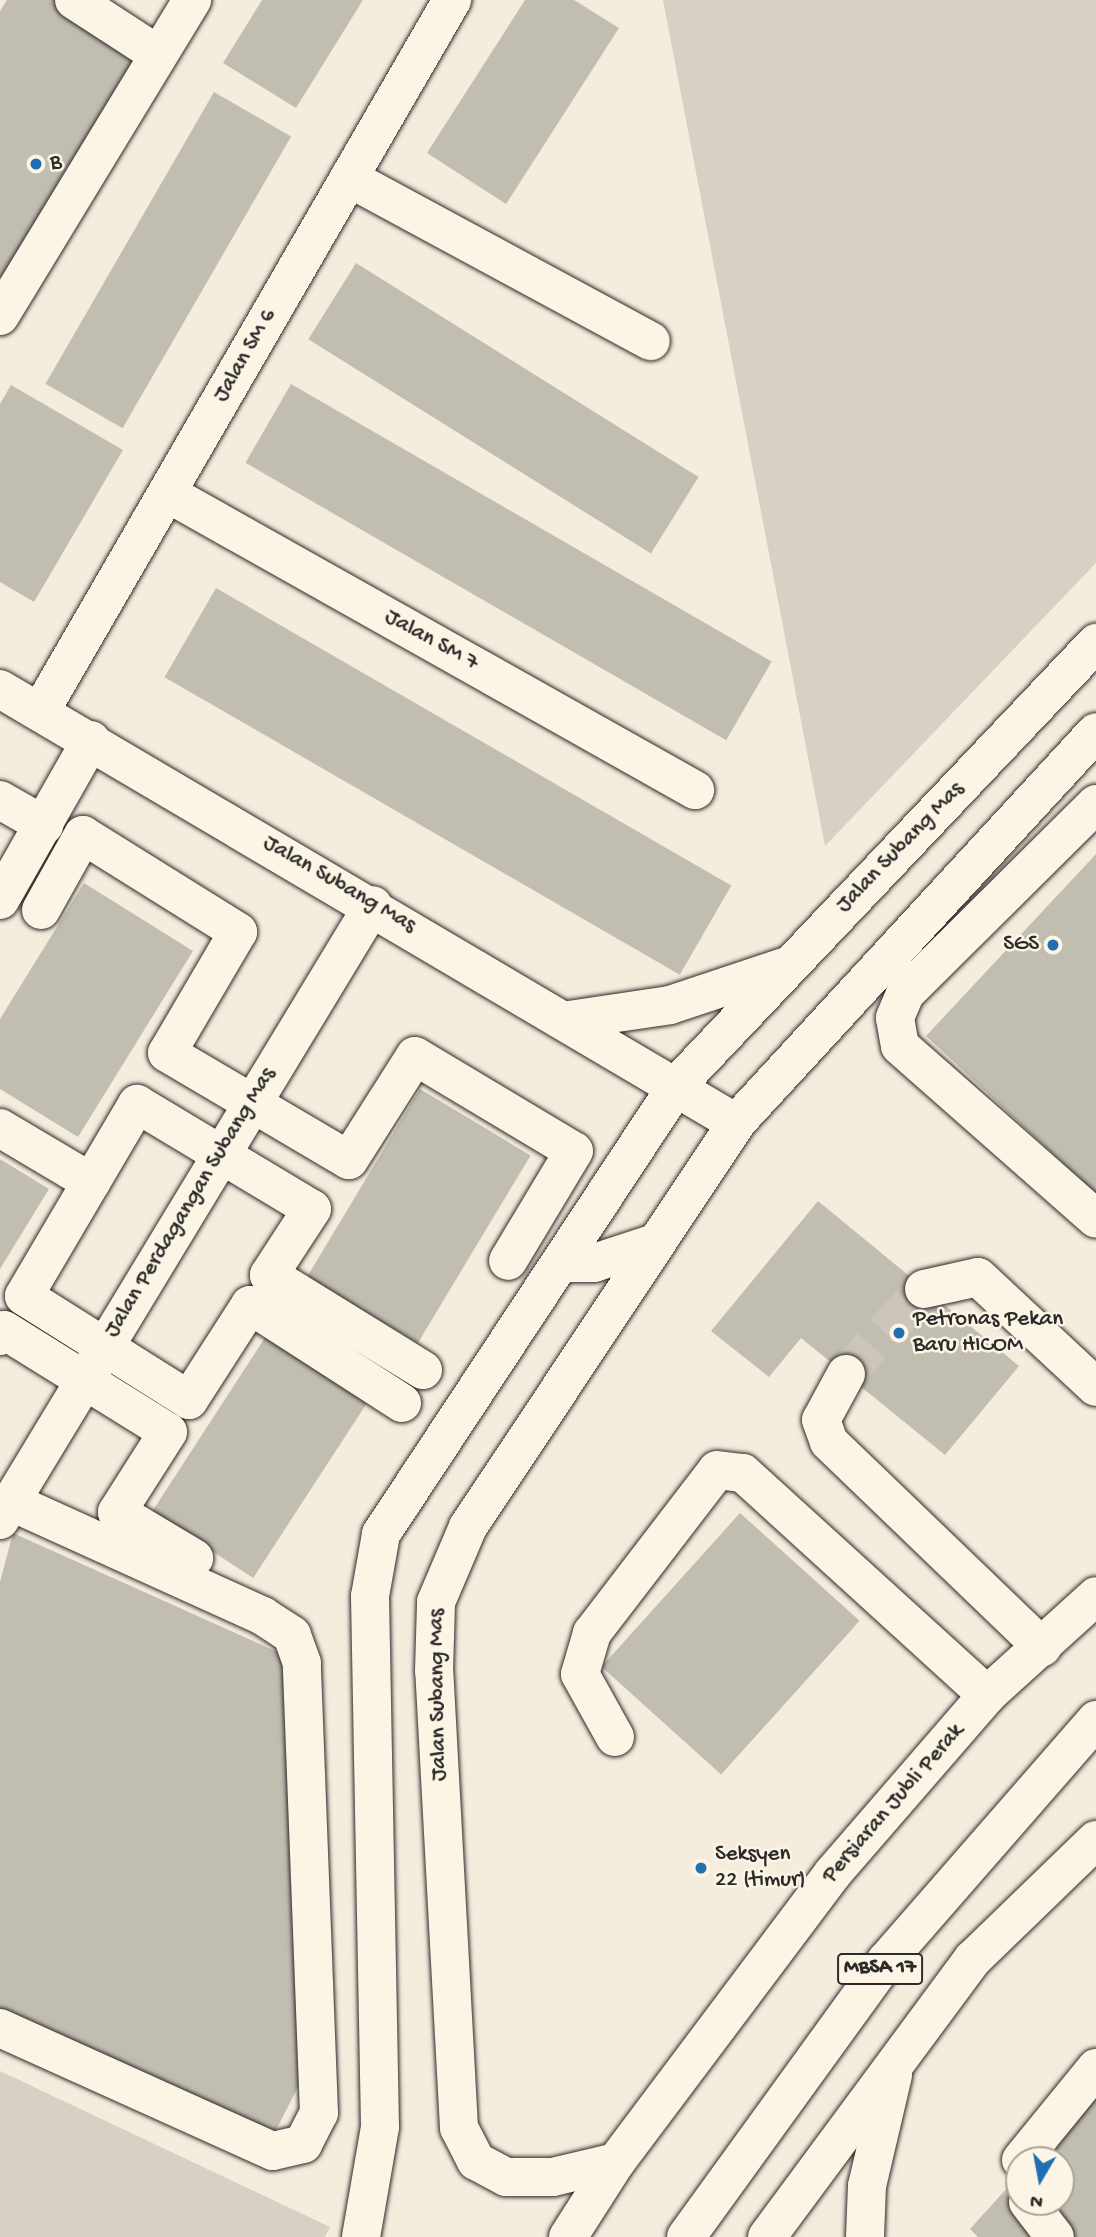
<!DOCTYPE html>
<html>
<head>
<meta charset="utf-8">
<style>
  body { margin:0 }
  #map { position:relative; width:1096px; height:2237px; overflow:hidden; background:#f4edde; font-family:"Gochi Hand",sans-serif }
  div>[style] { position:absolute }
  .green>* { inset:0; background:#d6d1c4 }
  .building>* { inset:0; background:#c2bdb1; transform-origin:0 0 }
  .minor-tunnel>* { height:38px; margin-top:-19px; transform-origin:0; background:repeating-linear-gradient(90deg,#ccc6ba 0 38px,transparent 0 57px) }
  .roads { filter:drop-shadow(0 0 2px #2b2b2b) drop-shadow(0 0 2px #2b2b2b) }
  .minor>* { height:38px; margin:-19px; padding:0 19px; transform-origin:19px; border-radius:19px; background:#fcf5e5 }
  .major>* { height:38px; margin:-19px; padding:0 19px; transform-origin:19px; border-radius:19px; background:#fcf5e5 }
  .dots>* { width:19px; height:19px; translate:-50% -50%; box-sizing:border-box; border:4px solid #fcf5e5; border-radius:50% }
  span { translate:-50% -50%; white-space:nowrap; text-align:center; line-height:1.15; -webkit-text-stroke:5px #fcf5e5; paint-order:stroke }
  .shield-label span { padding:2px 5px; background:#fcf5e5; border:2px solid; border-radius:5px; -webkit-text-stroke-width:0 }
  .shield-label { font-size:21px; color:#2b2b2b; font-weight:700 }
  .poi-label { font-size:23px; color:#2b2b2b }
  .left { translate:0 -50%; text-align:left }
  .right { translate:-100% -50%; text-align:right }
  .street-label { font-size:23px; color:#2b2b2b }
  .north { position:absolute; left:1005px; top:2146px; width:70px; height:70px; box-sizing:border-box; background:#fcf5e5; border:2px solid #a8a49b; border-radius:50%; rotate:190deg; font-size:19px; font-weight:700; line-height:28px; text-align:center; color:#2b2b2b }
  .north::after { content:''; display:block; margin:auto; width:24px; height:32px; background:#1f6fb2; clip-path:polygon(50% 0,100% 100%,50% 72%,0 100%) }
</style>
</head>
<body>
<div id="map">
  <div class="green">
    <i style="clip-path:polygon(663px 0,1096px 0,1096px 563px,825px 846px)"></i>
    <i style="clip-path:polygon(0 2071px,330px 2227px,325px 2237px,0 2237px)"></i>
  </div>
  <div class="building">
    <i style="clip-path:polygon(7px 0,58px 0,142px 48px,0 280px,0 11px)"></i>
    <i style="clip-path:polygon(262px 0,363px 0,296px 108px,223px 63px)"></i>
    <i style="clip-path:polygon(525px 0,574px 0,619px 28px,506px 204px,427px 153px)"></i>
    <i style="left:214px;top:92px;width:89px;height:337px;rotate:30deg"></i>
    <i style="left:356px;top:263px;width:404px;height:90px;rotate:32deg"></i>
    <i style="left:291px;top:384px;width:555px;height:91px;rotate:30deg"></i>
    <i style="clip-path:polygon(11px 385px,123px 450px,34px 602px,0 582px,0 404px)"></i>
    <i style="left:216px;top:588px;width:595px;height:103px;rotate:30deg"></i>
    <i style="clip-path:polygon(1096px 854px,1096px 1194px,926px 1036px)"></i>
    <i style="clip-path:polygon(84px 883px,193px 951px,78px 1137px,0 1089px,0 1019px)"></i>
    <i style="left:420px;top:1089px;width:129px;height:219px;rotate:31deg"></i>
    <i style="clip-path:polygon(0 1159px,49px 1189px,0 1269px)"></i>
    <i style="clip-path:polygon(818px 1201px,1019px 1366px,945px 1455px,801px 1338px,769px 1377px,711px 1331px)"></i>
    <i style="left:270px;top:1330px;width:121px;height:217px;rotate:33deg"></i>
    <i style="left:740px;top:1513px;width:161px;height:207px;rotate:42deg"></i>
    <i style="clip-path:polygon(13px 1533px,282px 1654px,301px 2081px,272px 2138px,0 2013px,0 1582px)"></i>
    <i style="clip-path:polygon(1096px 2092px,1096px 2237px,978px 2237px,970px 2229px,1019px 2175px,1019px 2202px,1061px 2202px,1061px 2160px,1033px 2160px)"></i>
  </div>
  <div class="minor-tunnel">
    <i style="left:846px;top:1374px;width:115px;rotate:-47.5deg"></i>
  </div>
  <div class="roads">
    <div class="minor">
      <i style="left:74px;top:0;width:99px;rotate:33deg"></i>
      <i style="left:349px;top:178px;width:343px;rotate:28.4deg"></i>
      <i style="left:0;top:316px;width:370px;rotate:-58.7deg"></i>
      <i style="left:167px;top:493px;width:606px;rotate:29.36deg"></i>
      <i style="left:0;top:689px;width:854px;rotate:30.53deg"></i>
      <i style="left:40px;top:712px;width:823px;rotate:-59.94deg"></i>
      <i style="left:0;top:800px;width:51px;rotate:29.6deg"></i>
      <i style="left:1096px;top:804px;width:269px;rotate:135.2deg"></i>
      <i style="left:905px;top:994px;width:26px;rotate:113deg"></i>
      <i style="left:895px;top:1018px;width:28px;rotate:80deg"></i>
      <i style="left:900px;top:1046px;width:261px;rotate:41.4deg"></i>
      <i style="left:0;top:900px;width:184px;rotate:-60.4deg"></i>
      <i style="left:41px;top:910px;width:86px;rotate:-60.8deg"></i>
      <i style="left:83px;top:835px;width:183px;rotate:32deg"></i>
      <i style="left:238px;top:932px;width:140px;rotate:120.4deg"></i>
      <i style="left:167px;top:1053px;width:211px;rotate:30.5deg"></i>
      <i style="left:349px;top:1160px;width:123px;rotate:-57.6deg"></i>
      <i style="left:415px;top:1056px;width:185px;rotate:30.9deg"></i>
      <i style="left:574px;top:1151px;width:128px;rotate:121deg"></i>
      <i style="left:569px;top:1020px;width:102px;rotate:-8.4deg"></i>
      <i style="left:670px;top:1005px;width:120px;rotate:-18.4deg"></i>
      <i style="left:0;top:1128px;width:106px;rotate:30.7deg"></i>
      <i style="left:564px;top:1263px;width:30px"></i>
      <i style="left:594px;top:1263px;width:64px;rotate:-18.2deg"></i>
      <i style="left:924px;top:1289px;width:55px;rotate:-12.5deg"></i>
      <i style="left:978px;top:1277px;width:161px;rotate:43deg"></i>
      <i style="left:0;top:1336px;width:7px;rotate:-56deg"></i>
      <i style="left:4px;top:1330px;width:193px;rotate:31.9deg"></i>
      <i style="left:168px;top:1432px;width:95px;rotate:122.5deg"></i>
      <i style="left:117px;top:1512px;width:90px;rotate:30.9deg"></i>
      <i style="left:846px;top:1374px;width:52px;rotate:118.5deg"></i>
      <i style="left:821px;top:1420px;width:23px;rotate:70deg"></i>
      <i style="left:829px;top:1442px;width:296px;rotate:43.9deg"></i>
      <i style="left:402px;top:1403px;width:181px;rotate:-147.2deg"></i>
      <i style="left:250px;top:1305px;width:113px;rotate:122.7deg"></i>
      <i style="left:189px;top:1400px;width:195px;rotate:-147.8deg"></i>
      <i style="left:24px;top:1296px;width:223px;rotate:-59.5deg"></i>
      <i style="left:137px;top:1104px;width:204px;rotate:31deg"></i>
      <i style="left:312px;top:1209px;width:79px;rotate:123.1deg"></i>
      <i style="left:269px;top:1275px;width:181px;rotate:31.7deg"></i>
      <i style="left:0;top:1520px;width:719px;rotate:-58.76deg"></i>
      <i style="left:615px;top:1737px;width:72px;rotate:-119.1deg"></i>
      <i style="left:580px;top:1674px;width:43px;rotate:-73.7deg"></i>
      <i style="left:592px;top:1633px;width:205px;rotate:-52.5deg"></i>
      <i style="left:717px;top:1470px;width:26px;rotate:7deg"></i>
      <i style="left:743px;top:1473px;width:330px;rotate:42.3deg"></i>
      <i style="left:0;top:2028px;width:299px;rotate:24.3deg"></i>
      <i style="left:273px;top:2151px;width:31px;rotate:-13deg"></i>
      <i style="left:303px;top:2144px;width:35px;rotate:-63deg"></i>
      <i style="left:319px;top:2113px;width:450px;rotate:-92.2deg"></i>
      <i style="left:302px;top:1663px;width:30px;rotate:-110deg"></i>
      <i style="left:292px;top:1635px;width:35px;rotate:-147deg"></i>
      <i style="left:263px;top:1616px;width:278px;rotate:-155.6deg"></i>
      <i style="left:1021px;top:2160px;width:119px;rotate:-50.8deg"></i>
      <i style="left:616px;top:2162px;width:65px;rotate:166.6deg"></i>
      <i style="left:553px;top:2177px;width:47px;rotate:180deg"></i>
      <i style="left:506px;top:2177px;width:34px;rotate:-152deg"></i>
      <i style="left:476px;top:2161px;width:37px;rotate:-117deg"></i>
      <i style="left:459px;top:2128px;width:458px;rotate:-93.1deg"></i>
      <i style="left:434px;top:1671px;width:69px;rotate:-88.3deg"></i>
      <i style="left:436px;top:1602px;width:82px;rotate:-66.9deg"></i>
      <i style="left:468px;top:1527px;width:485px;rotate:-56.4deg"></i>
      <i style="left:736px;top:1123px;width:531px;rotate:-47.36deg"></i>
      <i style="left:1028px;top:2202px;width:44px;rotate:52.4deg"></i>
      <i style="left:361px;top:2237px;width:112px;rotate:-80.2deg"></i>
      <i style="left:380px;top:2127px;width:531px;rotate:-91.08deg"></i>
      <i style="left:370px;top:1596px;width:63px;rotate:-79.9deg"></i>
      <i style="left:381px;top:1534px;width:539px;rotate:-56.58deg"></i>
      <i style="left:678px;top:1084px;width:608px;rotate:-46.53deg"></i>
      <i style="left:767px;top:2237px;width:346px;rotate:-53.5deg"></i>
      <i style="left:973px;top:1959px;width:171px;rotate:-44.1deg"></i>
      <i style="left:865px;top:2237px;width:51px;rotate:-87.8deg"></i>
      <i style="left:867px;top:2186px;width:114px;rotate:-76.8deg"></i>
    </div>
    <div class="major">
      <i style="left:568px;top:2237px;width:89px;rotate:-57.4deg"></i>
      <i style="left:616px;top:2162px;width:361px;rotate:-53.1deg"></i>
      <i style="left:833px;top:1873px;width:235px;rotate:-49.1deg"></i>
      <i style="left:987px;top:1695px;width:147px;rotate:-42.2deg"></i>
      <i style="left:686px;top:2237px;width:341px;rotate:-54.1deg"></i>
      <i style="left:886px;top:1961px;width:320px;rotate:-48.9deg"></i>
    </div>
  </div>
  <div class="dots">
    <i style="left:36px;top:164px;background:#1f6fb2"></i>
    <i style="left:1053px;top:945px;background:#1f6fb2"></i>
    <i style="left:899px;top:1333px;background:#1f6fb2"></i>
    <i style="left:701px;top:1868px;background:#1f6fb2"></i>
  </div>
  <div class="shield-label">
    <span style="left:880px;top:1969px">MBSA 17</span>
  </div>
  <div class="poi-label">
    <span class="left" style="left:50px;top:164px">B</span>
    <span class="right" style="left:1039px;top:945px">SGS</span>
    <span class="left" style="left:913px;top:1333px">Petronas Pekan<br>Baru HICOM</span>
    <span class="left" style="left:715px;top:1868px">Seksyen<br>22 (timur)</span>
  </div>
  <div class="street-label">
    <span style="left:246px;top:356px;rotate:-60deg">Jalan SM 6</span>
    <span style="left:431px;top:641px;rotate:29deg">Jalan SM 7</span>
    <span style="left:901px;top:848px;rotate:-46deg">Jalan Subang Mas</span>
    <span style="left:339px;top:885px;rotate:30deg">Jalan Subang Mas</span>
    <span style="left:191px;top:1203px;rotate:-59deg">Jalan Perdagangan Subang Mas</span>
    <span style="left:439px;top:1695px;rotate:-91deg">Jalan Subang Mas</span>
    <span style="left:894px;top:1804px;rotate:-49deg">Persiaran Jubli Perak</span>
  </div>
  <div class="north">N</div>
</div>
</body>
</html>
